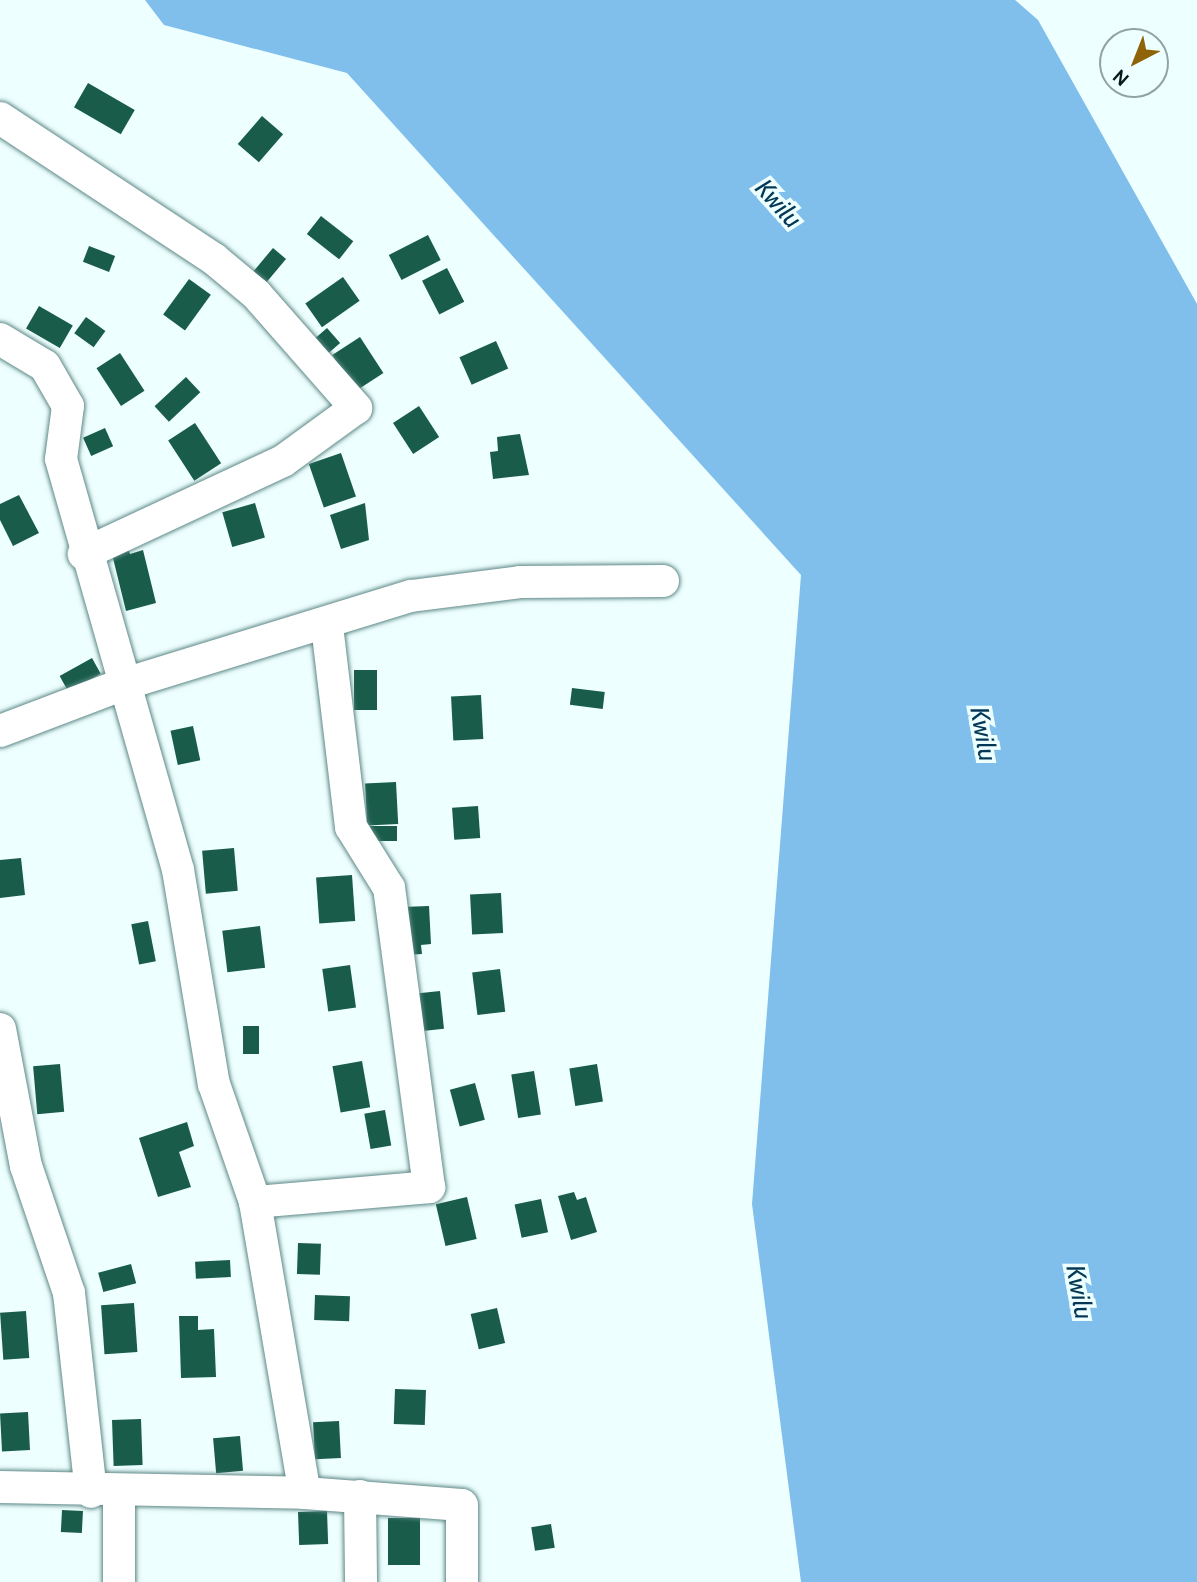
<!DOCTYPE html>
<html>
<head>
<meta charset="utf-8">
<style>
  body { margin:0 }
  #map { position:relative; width:1197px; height:1582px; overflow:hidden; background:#edfffe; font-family:Cabin,sans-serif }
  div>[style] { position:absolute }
  .water>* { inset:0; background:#80beeb }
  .building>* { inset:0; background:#195c4a; transform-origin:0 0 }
  .roads { filter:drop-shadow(0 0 2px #5e8887) drop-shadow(0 0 2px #5e8887) }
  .minor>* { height:32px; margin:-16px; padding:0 16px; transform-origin:16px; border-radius:16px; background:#fff }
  span { translate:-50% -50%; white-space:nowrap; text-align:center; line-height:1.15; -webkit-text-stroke:7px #edfffe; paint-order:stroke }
  .water-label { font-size:26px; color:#033755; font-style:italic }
  .north { position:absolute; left:1099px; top:28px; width:70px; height:70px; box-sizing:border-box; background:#edfffe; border:2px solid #91a3a2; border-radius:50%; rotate:222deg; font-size:19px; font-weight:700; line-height:28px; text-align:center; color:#081919 }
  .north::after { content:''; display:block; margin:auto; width:24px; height:32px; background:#8f630a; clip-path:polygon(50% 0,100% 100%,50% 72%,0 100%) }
</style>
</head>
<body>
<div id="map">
  <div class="water">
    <i style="clip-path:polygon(145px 0,1015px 0,1038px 20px,1197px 304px,1197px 1582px,801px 1582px,752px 1204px,801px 575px,347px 73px,164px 25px)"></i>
  </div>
  <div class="building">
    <i style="left:88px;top:83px;width:54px;height:28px;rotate:30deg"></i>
    <i style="left:262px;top:116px;width:28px;height:37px;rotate:41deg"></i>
    <i style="left:321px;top:216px;width:41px;height:23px;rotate:38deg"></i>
    <i style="left:428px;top:235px;width:28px;height:44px;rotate:63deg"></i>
    <i style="left:89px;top:246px;width:28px;height:17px;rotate:21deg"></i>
    <i style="left:273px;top:248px;width:17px;height:31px;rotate:40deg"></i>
    <i style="left:447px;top:268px;width:38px;height:28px;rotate:63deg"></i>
    <i style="left:343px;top:277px;width:29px;height:46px;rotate:55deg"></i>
    <i style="left:189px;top:279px;width:27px;height:44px;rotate:36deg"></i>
    <i style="left:39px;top:306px;width:39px;height:26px;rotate:30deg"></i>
    <i style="left:86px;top:317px;width:24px;height:20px;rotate:36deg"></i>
    <i style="left:327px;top:328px;width:20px;height:16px;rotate:49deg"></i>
    <i style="left:360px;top:337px;width:43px;height:33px;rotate:57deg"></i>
    <i style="left:496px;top:341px;width:30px;height:40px;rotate:66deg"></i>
    <i style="left:120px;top:353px;width:45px;height:28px;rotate:57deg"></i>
    <i style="left:186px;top:377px;width:21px;height:43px;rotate:47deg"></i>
    <i style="left:419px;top:406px;width:37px;height:31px;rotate:57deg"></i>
    <i style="left:195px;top:423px;width:48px;height:32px;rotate:57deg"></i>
    <i style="left:105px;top:428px;width:20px;height:24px;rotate:66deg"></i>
    <i style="clip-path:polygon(520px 434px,529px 475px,493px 479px,490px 452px,498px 451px,497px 437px)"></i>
    <i style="left:341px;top:453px;width:46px;height:34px;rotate:71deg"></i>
    <i style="clip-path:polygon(19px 495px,39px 533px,13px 546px,0 520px,0 504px)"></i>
    <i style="left:255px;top:503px;width:36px;height:34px;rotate:74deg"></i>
    <i style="clip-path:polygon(365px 503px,369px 540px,341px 549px,330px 515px)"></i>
    <i style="clip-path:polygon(127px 545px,130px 554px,143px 550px,156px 603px,126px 611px,111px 550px)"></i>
    <i style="left:92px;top:658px;width:18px;height:37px;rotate:61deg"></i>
    <i style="left:354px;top:670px;width:23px;height:40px"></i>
    <i style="left:572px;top:688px;width:33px;height:17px;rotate:7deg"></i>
    <i style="left:481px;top:695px;width:44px;height:30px;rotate:87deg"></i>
    <i style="left:193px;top:726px;width:35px;height:23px;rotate:78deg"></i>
    <i style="left:396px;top:782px;width:42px;height:31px;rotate:87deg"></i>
    <i style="left:478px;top:806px;width:32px;height:26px;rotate:86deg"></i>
    <i style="left:370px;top:826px;width:27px;height:15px"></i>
    <i style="left:234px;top:848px;width:43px;height:32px;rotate:85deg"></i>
    <i style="clip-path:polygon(21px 858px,25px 895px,0 898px,0 860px)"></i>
    <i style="left:352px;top:875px;width:46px;height:36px;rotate:86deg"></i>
    <i style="left:501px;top:893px;width:40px;height:31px;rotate:87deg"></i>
    <i style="clip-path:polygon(429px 906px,431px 944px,421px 945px,422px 954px,405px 955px,402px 907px)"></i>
    <i style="left:148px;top:921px;width:41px;height:17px;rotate:79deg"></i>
    <i style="left:260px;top:926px;width:42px;height:38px;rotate:83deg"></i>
    <i style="left:350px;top:965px;width:43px;height:28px;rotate:82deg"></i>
    <i style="left:500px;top:969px;width:43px;height:28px;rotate:83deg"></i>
    <i style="left:440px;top:991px;width:38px;height:26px;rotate:84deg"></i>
    <i style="left:243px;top:1026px;width:16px;height:28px"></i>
    <i style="left:362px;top:1061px;width:47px;height:30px;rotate:80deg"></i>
    <i style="left:60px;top:1064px;width:48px;height:27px;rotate:85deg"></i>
    <i style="left:597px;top:1064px;width:38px;height:28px;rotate:81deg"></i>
    <i style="left:534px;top:1071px;width:44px;height:23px;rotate:81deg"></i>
    <i style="left:475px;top:1083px;width:38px;height:26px;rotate:75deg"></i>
    <i style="left:385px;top:1110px;width:36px;height:21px;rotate:80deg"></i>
    <i style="clip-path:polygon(187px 1122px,194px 1146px,179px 1152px,191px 1187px,158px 1197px,139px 1138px)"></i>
    <i style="clip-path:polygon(574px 1192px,577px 1200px,586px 1197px,597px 1232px,571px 1240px,558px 1196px)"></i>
    <i style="left:467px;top:1197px;width:43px;height:32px;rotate:77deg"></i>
    <i style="left:541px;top:1199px;width:34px;height:27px;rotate:78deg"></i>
    <i style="left:298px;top:1243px;width:23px;height:31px;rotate:2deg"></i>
    <i style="left:230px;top:1260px;width:17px;height:35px;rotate:87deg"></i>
    <i style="left:131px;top:1264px;width:20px;height:34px;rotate:75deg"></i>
    <i style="left:315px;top:1295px;width:35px;height:25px;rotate:2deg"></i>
    <i style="left:134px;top:1303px;width:49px;height:33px;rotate:86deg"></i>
    <i style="left:497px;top:1308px;width:36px;height:27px;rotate:77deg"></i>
    <i style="left:26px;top:1311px;width:47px;height:26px;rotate:86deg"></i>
    <i style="clip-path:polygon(179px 1316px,198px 1316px,198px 1330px,214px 1329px,216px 1377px,181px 1378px)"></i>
    <i style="left:395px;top:1389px;width:31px;height:35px;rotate:2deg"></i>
    <i style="left:28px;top:1412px;width:38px;height:28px;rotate:87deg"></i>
    <i style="left:141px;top:1419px;width:46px;height:29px;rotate:88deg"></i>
    <i style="left:339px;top:1421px;width:37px;height:26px;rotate:87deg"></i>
    <i style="left:240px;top:1436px;width:35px;height:27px;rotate:85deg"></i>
    <i style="left:62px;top:1510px;width:21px;height:22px;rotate:3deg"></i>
    <i style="left:327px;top:1511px;width:33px;height:29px;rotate:88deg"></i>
    <i style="left:388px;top:1518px;width:32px;height:47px"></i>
    <i style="left:551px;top:1524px;width:24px;height:20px;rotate:81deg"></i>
  </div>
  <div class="roads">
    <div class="minor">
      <i style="left:0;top:118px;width:256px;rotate:33.4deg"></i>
      <i style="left:214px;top:259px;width:55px;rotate:39.8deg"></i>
      <i style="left:256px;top:294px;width:152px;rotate:48.7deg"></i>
      <i style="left:356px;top:408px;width:90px;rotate:144deg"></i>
      <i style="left:283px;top:461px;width:220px;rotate:155deg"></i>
      <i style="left:0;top:339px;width:52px;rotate:31deg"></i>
      <i style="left:45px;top:366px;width:46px;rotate:60.1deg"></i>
      <i style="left:68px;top:406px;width:53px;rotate:97.5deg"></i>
      <i style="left:61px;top:459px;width:427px;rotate:74.1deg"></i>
      <i style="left:178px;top:870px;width:217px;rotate:80.5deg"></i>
      <i style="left:214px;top:1084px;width:125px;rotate:70.8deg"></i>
      <i style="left:255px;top:1202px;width:295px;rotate:80.3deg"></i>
      <i style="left:0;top:731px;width:129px;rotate:-20.8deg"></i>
      <i style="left:121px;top:685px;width:303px;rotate:-17.1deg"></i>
      <i style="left:411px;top:596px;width:110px;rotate:-7.3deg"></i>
      <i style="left:520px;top:582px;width:143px;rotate:-0.4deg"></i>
      <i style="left:0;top:1029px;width:139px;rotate:79.3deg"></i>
      <i style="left:26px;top:1166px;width:134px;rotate:71.3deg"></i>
      <i style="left:69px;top:1293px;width:200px;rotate:83.7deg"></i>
      <i style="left:255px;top:1202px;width:175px;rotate:-4.9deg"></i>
      <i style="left:429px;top:1187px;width:302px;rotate:-97.6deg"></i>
      <i style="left:389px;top:888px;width:72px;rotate:-121.9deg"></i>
      <i style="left:351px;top:827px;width:203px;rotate:-96.8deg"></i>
      <i style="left:0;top:1487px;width:305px;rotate:1.1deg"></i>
      <i style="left:305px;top:1493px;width:157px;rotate:4.4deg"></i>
      <i style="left:462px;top:1505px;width:77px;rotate:90deg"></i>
      <i style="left:360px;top:1496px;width:86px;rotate:89.3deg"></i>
      <i style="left:119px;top:1582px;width:90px;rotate:-90deg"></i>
    </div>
  </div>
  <div class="water-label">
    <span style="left:778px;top:204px;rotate:48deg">Kwilu</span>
    <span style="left:983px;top:734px;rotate:80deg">Kwilu</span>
    <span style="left:1079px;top:1292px;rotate:80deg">Kwilu</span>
  </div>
  <div class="north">N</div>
</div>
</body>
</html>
